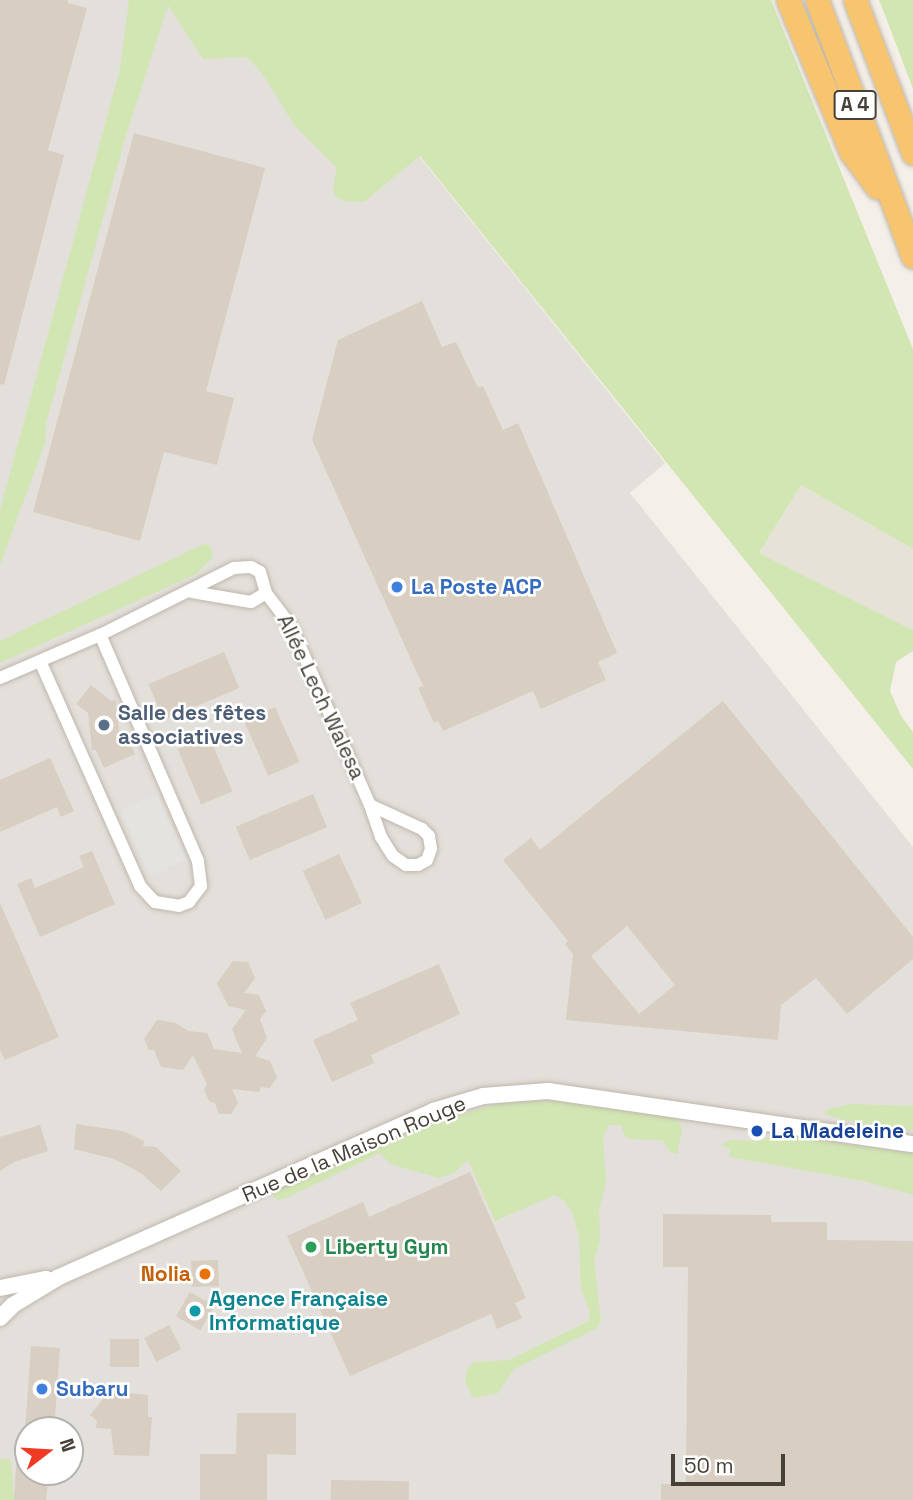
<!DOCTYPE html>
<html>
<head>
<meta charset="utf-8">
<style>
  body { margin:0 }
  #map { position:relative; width:913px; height:1500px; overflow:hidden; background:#f4f0e9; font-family:"Space Grotesk",sans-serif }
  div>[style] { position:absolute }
  .residential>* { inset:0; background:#e7e2d7 }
  .industrial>* { inset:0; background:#e3dfda }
  .green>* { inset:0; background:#d1e6b3 }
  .parking>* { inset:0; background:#e5e3e0; transform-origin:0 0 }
  .building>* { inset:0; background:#d8cec2; transform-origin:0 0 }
  .roads { filter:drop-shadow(0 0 2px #bfb7ac) drop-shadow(0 0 2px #bfb7ac) }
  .minor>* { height:12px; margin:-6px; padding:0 6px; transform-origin:6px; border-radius:6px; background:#fff }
  .tertiary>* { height:16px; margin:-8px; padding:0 8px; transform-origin:8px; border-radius:8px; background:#fff }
  .motorway>* { height:23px; margin:-11.5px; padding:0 11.5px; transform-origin:11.5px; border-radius:11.5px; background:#f7c570 }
  .dots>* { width:19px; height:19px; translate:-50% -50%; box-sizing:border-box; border:4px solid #fff; border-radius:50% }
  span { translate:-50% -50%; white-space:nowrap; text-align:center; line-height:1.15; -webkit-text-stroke:5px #fff; paint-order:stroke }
  .shield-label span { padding:2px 5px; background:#fff; border:2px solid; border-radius:5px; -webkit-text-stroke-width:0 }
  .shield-label { font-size:19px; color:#474037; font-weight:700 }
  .shop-label { font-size:21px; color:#366cbe; font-weight:700 }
  .left { translate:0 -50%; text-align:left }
  .street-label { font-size:21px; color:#474037 }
  .service-label { font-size:21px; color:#4e5e75; font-weight:700 }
  .transit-label { font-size:21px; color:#164399; font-weight:700 }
  .leisure-label { font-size:21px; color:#27864d; font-weight:700 }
  .food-label { font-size:21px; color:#c56008; font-weight:700 }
  .right { translate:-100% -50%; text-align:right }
  .culture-label { font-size:21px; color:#0d838f; font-weight:700 }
  .north { position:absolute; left:14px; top:1416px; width:70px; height:70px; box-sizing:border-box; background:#fff; border:2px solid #b5b3af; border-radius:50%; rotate:73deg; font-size:19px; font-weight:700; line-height:28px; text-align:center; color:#474037 }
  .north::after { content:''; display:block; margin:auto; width:24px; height:32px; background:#f03a23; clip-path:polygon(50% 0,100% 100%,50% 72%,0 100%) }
  .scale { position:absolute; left:671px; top:1454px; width:114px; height:32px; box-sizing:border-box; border:4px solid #474037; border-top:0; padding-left:9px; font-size:21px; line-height:24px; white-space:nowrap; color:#474037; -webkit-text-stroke:5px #fff; paint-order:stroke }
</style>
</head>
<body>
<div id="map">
  <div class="residential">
    <i style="clip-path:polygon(801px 485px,913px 549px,913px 630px,759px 553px)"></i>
  </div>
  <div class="industrial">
    <i style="clip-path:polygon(evenodd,0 0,247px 0,375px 193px,419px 156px,665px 463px,630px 493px,913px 847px,913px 1500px,0 1500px,0 0,28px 1430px,70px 1430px,70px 1472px,28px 1472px,28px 1430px)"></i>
  </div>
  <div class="green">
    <i style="clip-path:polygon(129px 0,771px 0,913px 349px,913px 549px,801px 485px,759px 553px,913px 630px,913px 651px,896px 662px,890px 691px,901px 716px,913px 732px,913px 769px,420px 156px,364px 202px,343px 201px,335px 195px,333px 188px,337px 168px,294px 125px,262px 73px,247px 57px,203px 59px,168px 5px,124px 142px,46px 424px,45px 443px,0 565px,0 510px,120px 69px)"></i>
    <i style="clip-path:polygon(879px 0,913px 0,913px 89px,885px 15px)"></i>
    <i style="clip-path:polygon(204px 544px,210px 545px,213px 557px,196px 574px,0 663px,0 641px)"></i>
    <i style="clip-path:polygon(508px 1101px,566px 1101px,677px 1117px,682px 1130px,677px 1154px,670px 1152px,662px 1140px,630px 1139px,625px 1136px,621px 1125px,608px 1125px,603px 1138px,606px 1182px,599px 1210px,600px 1241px,594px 1260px,601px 1322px,595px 1329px,514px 1369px,498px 1393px,473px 1398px,465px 1381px,467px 1370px,474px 1362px,509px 1360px,589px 1321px,590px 1312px,581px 1290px,579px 1236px,571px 1210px,562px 1199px,555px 1195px,495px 1221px,468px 1160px,454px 1173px,439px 1178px,390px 1164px,380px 1153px,284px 1199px,277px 1200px,273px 1195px,275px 1190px,416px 1127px)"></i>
    <i style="clip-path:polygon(851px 1104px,913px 1106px,913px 1131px,843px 1120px,825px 1114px,825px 1110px)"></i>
    <i style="clip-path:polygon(779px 1135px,913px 1153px,913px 1195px,864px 1181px,729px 1157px,730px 1148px,720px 1146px,730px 1140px,755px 1141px)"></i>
    <i style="clip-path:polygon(7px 1458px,11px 1461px,14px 1500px,0 1500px,0 1460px)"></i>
  </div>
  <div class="parking">
    <i style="left:157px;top:794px;width:72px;height:40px;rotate:66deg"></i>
  </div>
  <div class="building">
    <i style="clip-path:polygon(0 0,68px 0,68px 3px,87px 8px,48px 150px,64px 155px,4px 385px,0 384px)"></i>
    <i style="clip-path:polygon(134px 133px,265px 168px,206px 391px,234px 398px,217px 465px,164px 452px,140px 541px,33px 512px)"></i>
    <i style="clip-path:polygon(422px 301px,442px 347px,456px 342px,478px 388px,483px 386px,503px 430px,518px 423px,617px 653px,598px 662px,606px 680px,541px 709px,533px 691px,443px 731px,438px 721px,434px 723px,418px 688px,423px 686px,312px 440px,338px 340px)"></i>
    <i style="left:224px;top:652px;width:39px;height:82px;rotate:67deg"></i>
    <i style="clip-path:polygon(91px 685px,111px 701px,116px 700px,120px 741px,127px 738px,135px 754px,104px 768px,96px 750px,92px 750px,88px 713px,76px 704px)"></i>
    <i style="clip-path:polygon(evenodd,723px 701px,913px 937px,913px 959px,847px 1014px,816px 978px,781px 1005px,778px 1040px,566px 1020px,573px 954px,565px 944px,568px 941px,503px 860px,531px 838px,540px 850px,723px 701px,627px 926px,675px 985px,639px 1014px,591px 956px,627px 926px)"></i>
    <i style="left:275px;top:707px;width:60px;height:34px;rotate:66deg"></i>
    <i style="left:209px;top:736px;width:60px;height:34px;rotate:67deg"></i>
    <i style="clip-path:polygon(50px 758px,74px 811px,61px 817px,57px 807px,0 832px,0 780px)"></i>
    <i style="left:313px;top:794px;width:36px;height:84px;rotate:67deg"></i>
    <i style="clip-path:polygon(92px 851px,115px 904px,40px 937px,17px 884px,31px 878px,35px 888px,84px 867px,79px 856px)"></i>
    <i style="left:339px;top:854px;width:54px;height:40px;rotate:65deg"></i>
    <i style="clip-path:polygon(0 903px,59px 1037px,5px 1060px,0 1050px)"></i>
    <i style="clip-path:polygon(233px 961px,248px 962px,255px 978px,244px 993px,259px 995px,266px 1011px,260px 1019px,267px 1038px,255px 1056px,270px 1061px,277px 1077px,270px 1088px,261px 1087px,259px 1092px,232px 1089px,238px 1103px,231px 1114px,219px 1114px,215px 1103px,209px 1101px,204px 1090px,207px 1084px,193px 1055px,183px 1070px,161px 1067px,154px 1050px,149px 1050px,144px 1039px,157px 1020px,176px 1023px,188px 1031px,207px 1033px,214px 1049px,242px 1053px,232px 1029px,246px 1010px,228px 1006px,217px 983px)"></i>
    <i style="clip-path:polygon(439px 964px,460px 1014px,371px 1055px,374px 1063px,332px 1082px,313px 1040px,358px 1020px,350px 1003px)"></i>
    <i style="clip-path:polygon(76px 1124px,123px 1131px,144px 1141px,143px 1146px,156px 1147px,181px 1171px,161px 1191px,141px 1173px,114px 1159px,74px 1149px)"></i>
    <i style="clip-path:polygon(40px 1125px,48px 1151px,14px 1162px,0 1171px,0 1137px)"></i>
    <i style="clip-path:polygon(470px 1172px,526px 1298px,515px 1303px,522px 1318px,497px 1329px,491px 1314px,350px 1376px,287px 1236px,363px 1202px,369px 1217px)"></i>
    <i style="clip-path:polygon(663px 1214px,771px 1215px,771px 1222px,827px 1222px,827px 1240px,913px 1241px,913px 1500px,661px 1500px,661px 1484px,686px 1484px,688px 1267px,663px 1267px)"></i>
    <i style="left:218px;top:1260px;width:26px;height:27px;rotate:88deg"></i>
    <i style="left:190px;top:1292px;width:28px;height:28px;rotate:30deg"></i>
    <i style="left:169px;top:1325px;width:27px;height:28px;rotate:63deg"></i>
    <i style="left:110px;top:1339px;width:29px;height:28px"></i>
    <i style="left:31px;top:1346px;width:29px;height:84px;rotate:4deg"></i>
    <i style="clip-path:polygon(110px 1391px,148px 1395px,148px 1417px,152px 1417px,149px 1456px,114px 1455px,111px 1429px,96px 1428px,97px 1421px,90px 1415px)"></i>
    <i style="clip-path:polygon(237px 1413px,296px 1413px,296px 1455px,267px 1454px,267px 1500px,200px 1500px,200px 1454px,236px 1454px)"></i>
    <i style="clip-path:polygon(18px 1436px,28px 1436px,28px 1472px,49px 1472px,46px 1500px,14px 1500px)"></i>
    <i style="left:331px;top:1480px;width:78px;height:20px;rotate:1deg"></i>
  </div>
  <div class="roads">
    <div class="minor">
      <i style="left:266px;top:593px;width:41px;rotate:52.9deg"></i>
      <i style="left:291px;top:626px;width:196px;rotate:66.2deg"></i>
      <i style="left:370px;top:805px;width:34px;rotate:71deg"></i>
      <i style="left:381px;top:837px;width:22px;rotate:58deg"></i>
      <i style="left:393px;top:856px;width:16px;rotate:35deg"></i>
      <i style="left:406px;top:865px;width:12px"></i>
      <i style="left:418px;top:865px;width:10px;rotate:-29deg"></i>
      <i style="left:427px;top:860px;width:12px;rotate:-70deg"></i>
      <i style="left:431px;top:849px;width:13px;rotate:-99deg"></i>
      <i style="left:429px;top:836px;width:10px;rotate:-135deg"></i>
      <i style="left:422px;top:829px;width:57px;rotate:-155.2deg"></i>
      <i style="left:40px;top:661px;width:246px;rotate:66deg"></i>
      <i style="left:140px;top:886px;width:22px;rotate:47deg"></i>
      <i style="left:155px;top:902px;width:24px;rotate:9deg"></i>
      <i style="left:179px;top:906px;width:11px;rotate:-22deg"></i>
      <i style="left:189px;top:902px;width:20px;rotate:-53deg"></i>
      <i style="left:201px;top:886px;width:25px;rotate:-97deg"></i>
      <i style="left:198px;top:861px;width:246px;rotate:-113.4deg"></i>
      <i style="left:0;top:678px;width:109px;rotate:-23.3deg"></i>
      <i style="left:100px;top:635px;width:150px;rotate:-26.6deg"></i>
      <i style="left:234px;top:568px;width:17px;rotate:-3deg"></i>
      <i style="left:251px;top:567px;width:10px;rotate:29deg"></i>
      <i style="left:260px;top:572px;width:22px;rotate:74deg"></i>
      <i style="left:266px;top:593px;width:17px;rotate:149deg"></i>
      <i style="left:251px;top:602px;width:60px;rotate:-170.4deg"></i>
    </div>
    <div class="tertiary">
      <i style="left:0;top:1288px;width:47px;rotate:-11.1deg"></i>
      <i style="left:0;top:1318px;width:18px;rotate:-45deg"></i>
      <i style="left:13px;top:1305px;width:54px;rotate:-31.3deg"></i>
      <i style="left:59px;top:1277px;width:409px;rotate:-23.9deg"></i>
      <i style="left:433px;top:1111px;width:52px;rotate:-16.7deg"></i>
      <i style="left:483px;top:1096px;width:65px;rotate:-4.4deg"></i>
      <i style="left:548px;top:1091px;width:369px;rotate:8.3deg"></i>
    </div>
    <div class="motorway">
      <i style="left:788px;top:0;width:165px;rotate:67.5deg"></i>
      <i style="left:851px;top:152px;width:44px;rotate:53.4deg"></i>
      <i style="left:817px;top:0;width:274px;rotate:69.5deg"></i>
      <i style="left:855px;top:0;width:164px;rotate:69.2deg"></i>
    </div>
  </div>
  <div class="dots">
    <i style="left:397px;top:587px;background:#3f7fe0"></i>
    <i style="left:104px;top:725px;background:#5c6f8a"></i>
    <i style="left:757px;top:1131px;background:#1a4fb4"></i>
    <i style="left:311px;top:1247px;background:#2e9e5b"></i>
    <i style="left:205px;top:1274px;background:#e8710a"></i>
    <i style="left:195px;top:1311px;background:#0f9aa8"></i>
    <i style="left:42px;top:1389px;background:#3f7fe0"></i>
  </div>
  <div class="shield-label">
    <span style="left:855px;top:105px">A 4</span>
  </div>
  <div class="shop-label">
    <span class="left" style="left:411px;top:587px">La Poste ACP</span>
    <span class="left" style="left:56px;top:1389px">Subaru</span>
  </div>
  <div class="street-label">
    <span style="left:321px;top:697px;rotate:65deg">Allée Lech Walesa</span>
    <span style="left:354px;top:1149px;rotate:-23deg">Rue de la Maison Rouge</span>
  </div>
  <div class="service-label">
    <span class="left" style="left:118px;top:725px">Salle des fêtes<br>associatives</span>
  </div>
  <div class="transit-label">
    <span class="left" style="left:771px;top:1131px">La Madeleine</span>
  </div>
  <div class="leisure-label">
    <span class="left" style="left:325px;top:1247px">Liberty Gym</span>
  </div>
  <div class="food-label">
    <span class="right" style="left:191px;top:1274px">Nolia</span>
  </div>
  <div class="culture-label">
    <span class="left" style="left:209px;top:1311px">Agence Française<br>Informatique</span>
  </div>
  <div class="north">N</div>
  <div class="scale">50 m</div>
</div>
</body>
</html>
